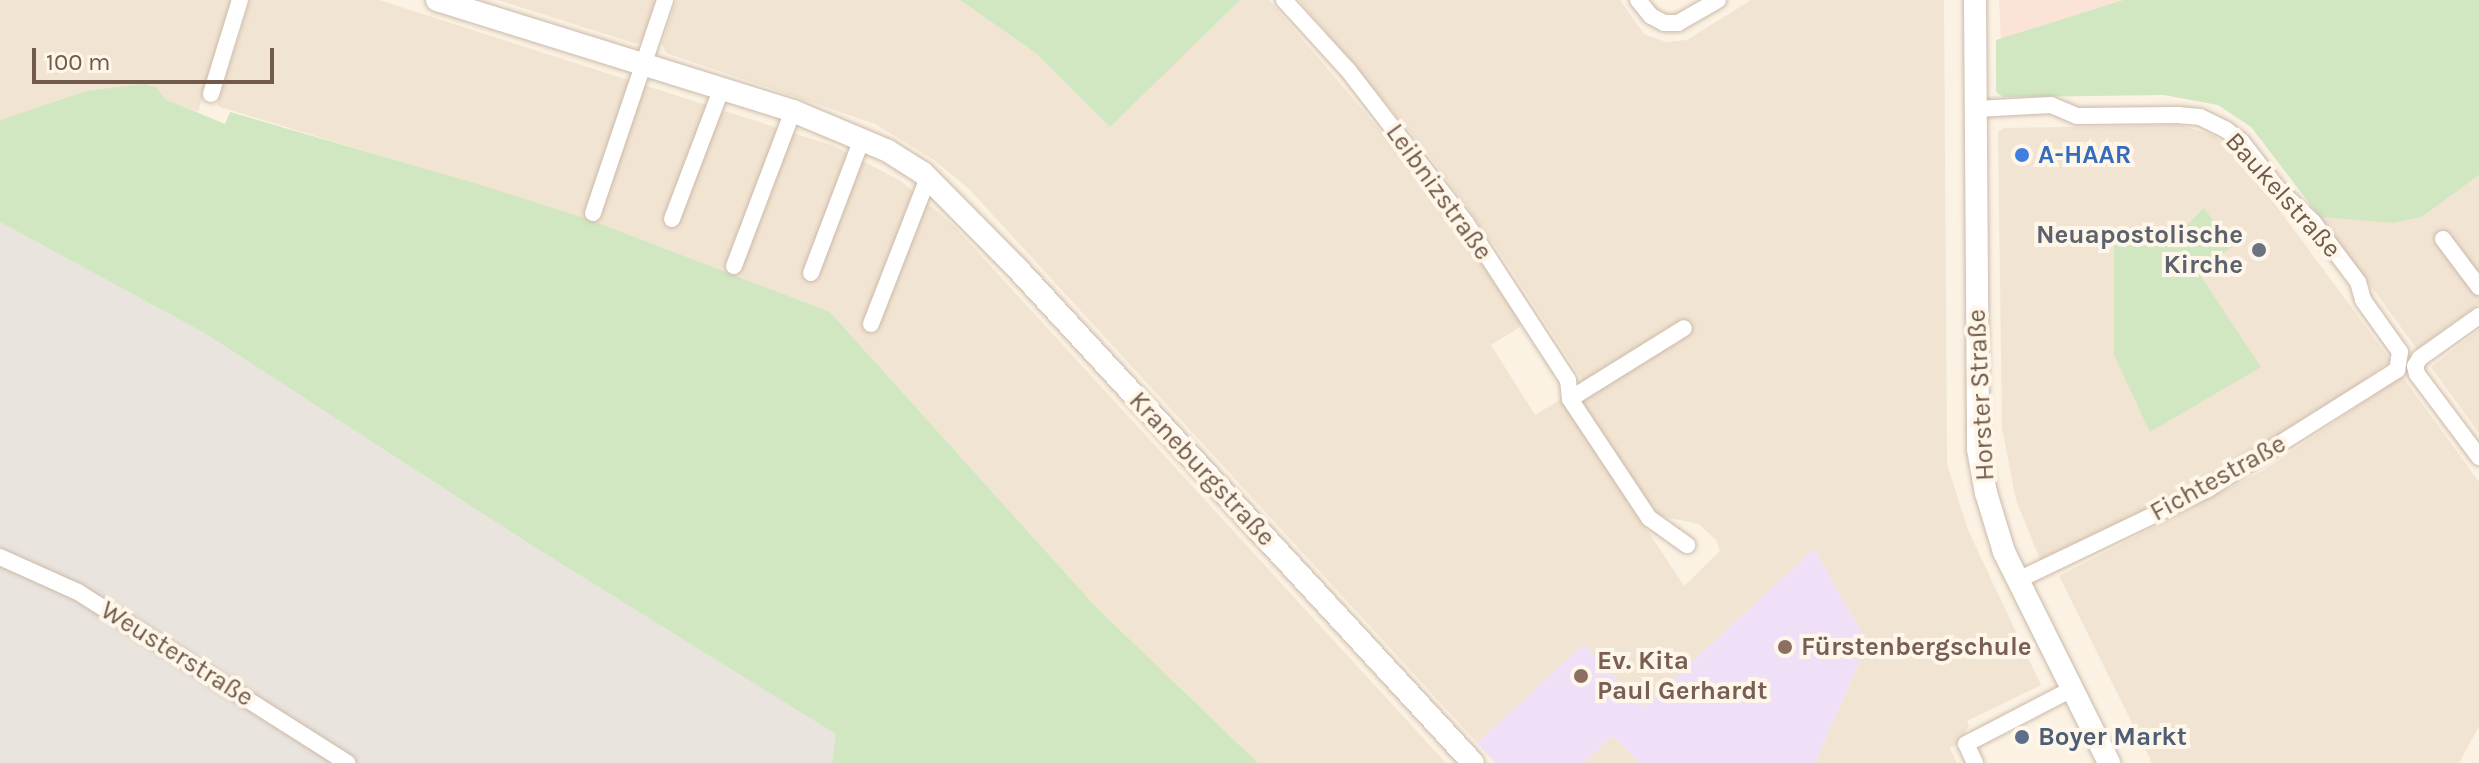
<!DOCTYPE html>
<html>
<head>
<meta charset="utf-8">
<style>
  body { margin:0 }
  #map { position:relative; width:2479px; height:763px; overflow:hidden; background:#fbf2e3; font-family:Karla,sans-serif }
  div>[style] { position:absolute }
  .residential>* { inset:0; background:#f2e4d2 }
  .commercial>* { inset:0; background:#fbe3d7 }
  .industrial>* { inset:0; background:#eae4de }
  .education>* { inset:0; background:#efe0f7 }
  .green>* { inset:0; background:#d0e7c2 }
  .roads { filter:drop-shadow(0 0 2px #cbbaaa) drop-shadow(0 0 2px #cbbaaa) }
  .street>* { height:16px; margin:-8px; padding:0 8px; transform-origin:8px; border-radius:8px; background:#fff }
  .secondary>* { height:22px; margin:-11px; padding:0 11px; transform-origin:11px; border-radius:11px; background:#fff }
  .dots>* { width:22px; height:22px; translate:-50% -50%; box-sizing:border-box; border:4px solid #fef6e9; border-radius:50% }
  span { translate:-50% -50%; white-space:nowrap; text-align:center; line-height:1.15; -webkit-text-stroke:8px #fef6e9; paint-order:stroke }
  .shop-label { font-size:26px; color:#366cbe; font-weight:700 }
  .left { translate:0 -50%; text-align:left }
  .street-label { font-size:26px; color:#715a4a }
  .worship-label { font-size:26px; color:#5b616d; font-weight:700 }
  .right { translate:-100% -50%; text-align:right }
  .education-label { font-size:26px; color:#785e54; font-weight:700 }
  .service-label { font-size:26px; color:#4e5e75; font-weight:700 }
  .scale { position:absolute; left:32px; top:48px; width:242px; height:36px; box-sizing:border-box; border:4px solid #715a4a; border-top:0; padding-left:10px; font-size:24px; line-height:28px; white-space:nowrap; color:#715a4a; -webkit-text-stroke:6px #fef6e9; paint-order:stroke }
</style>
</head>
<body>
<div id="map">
  <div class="residential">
    <i style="clip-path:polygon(0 0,233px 0,198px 112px,165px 99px,157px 88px,86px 91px,0 120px)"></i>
    <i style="clip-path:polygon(250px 0,379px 0,834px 146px,901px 181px,953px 225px,1446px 763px,1258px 763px,1095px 606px,830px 312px,588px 219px,217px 106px)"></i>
    <i style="clip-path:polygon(498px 0,656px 0,643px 39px,637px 44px)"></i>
    <i style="clip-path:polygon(676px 0,960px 0,1037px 54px,1110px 126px,1240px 0,1269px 0,1395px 148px,1485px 268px,1519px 320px,1520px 327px,1491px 345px,1535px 415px,1561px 399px,1684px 586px,1720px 551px,1716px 540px,1699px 524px,1655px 515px,1573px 392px,1585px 384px,1503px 257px,1427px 152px,1299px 0,1620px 0,1644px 34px,1666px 42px,1687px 40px,1751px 0,1944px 0,1947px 464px,1968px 530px,2041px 685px,1967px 721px,1969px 726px,1959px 743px,1950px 748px,1957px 763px,1815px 763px,1860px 661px,1862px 633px,1814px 549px,1643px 707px,1584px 644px,1477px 743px,969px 189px,934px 160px,875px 124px,666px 53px,662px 44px)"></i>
    <i style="clip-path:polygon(2181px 125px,2215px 136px,2246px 165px,2391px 361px,2302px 423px,2200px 486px,2041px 562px,2016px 500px,2002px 428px,1998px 132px,2004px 128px)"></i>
    <i style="clip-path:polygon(2479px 175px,2479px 304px,2417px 349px,2320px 217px,2393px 223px,2422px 217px)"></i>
    <i style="clip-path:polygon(2479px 330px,2479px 433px,2431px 367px)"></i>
    <i style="clip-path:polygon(2402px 376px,2479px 482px,2479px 726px,2459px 763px,2152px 763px,2059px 576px,2264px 470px)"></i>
    <i style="clip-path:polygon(1613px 736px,1640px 763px,1583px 763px)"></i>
  </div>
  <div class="commercial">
    <i style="clip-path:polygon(1999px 0,2123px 0,2001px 39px)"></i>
  </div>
  <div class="industrial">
    <i style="clip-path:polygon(0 222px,206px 334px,531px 545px,837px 734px,832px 763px,0 763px)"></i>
  </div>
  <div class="education">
    <i style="clip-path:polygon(1814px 549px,1862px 633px,1860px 661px,1815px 763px,1640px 763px,1613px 736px,1583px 763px,1495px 763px,1477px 743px,1584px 644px,1643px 707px)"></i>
  </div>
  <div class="green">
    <i style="clip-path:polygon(960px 0,1240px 0,1110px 127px,1037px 54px)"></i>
    <i style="clip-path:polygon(2123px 0,2479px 0,2479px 175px,2422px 217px,2393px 223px,2320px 217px,2251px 127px,2218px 105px,2164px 95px,2003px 97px,1996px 92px,1996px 40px)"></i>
    <i style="clip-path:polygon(144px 84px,157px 88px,165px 99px,225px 124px,230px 112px,474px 183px,588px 219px,830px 312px,1095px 606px,1258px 763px,832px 763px,836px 734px,531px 545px,206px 334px,0 222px,0 120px,86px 91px)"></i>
    <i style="clip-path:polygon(2204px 208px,2232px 247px,2198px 272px,2261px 367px,2150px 432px,2114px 355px,2114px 231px,2168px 229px,2174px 238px)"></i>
  </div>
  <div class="roads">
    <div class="street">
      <i style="left:1284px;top:0;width:95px;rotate:47.6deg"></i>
      <i style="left:1348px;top:70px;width:193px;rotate:52.4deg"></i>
      <i style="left:1466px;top:223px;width:187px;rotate:57deg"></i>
      <i style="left:1568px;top:380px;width:19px;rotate:84deg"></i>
      <i style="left:1570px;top:399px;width:143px;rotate:56.4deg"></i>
      <i style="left:1649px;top:518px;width:47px;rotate:35.4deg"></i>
      <i style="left:1638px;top:0;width:21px;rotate:51deg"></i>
      <i style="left:1651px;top:16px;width:15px;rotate:28deg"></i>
      <i style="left:1664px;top:23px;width:14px"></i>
      <i style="left:1678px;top:23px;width:46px;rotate:-29.9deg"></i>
      <i style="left:211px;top:94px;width:98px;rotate:-72.9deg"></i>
      <i style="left:1976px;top:109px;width:75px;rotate:-3.1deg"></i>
      <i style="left:2051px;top:105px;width:28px;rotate:23deg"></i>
      <i style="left:2077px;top:116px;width:101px;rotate:-0.6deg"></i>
      <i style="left:2178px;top:115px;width:22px;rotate:5deg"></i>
      <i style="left:2200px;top:117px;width:28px;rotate:26deg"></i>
      <i style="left:2225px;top:129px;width:20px;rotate:37deg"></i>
      <i style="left:2241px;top:141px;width:61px;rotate:52.4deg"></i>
      <i style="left:2278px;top:189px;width:48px;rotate:43.3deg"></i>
      <i style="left:2313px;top:222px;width:75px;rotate:53.1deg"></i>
      <i style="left:2358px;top:282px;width:19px;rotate:74deg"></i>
      <i style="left:2363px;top:300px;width:64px;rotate:54.6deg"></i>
      <i style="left:2400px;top:352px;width:18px;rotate:99deg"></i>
      <i style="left:2397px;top:370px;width:223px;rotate:147.8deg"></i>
      <i style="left:2208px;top:489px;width:213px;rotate:154.4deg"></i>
      <i style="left:593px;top:213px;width:225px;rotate:-71.3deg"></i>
      <i style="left:672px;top:219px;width:138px;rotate:-69.2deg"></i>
      <i style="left:2443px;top:239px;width:60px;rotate:53.1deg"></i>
      <i style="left:734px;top:266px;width:166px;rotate:-69.2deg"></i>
      <i style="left:811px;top:273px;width:143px;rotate:-69.2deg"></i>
      <i style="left:2479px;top:316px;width:72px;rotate:144.6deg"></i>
      <i style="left:2420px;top:358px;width:9px;rotate:122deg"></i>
      <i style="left:2415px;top:366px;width:8px;rotate:76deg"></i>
      <i style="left:2417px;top:374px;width:104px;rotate:53.2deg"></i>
      <i style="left:871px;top:324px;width:157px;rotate:-68.7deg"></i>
      <i style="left:1570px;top:399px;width:134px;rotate:-31.9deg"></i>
      <i style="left:0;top:557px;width:85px;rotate:24.2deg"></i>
      <i style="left:78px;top:592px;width:319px;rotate:32.4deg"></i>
      <i style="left:1975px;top:763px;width:21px;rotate:-115deg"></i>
      <i style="left:1966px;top:744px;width:117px;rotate:-27.4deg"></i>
    </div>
    <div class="secondary">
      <i style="left:437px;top:0;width:373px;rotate:17.3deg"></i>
      <i style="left:793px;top:111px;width:103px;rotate:22.8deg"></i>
      <i style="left:888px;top:151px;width:41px;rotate:32.2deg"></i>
      <i style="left:923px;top:173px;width:132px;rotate:45.3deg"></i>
      <i style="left:1016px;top:267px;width:674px;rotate:47.34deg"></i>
      <i style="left:1975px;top:0;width:449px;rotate:89.6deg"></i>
      <i style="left:1978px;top:449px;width:45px;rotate:79.7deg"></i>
      <i style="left:1986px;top:493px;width:62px;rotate:73deg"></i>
      <i style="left:2004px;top:552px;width:236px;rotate:63.5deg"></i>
    </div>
  </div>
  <div class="dots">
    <i style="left:2022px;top:155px;background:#3f7fe0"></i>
    <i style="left:2259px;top:250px;background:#6b7280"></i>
    <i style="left:1785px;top:647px;background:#8d6e63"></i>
    <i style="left:1581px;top:676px;background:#8d6e63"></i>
    <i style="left:2022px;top:737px;background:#5c6f8a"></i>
  </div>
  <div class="shop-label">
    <span class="left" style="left:2038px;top:155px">A-HAAR</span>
  </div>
  <div class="street-label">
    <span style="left:1439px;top:192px;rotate:54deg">Leibnizstraße</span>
    <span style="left:2283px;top:195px;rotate:48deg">Baukelstraße</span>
    <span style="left:1981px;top:395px;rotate:-93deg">Horster Straße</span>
    <span style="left:1202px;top:469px;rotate:47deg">Kraneburgstraße</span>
    <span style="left:2218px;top:478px;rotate:-29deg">Fichtestraße</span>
    <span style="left:177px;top:654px;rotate:32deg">Weusterstraße</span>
  </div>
  <div class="worship-label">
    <span class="right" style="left:2243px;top:250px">Neuapostolische<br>Kirche</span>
  </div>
  <div class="education-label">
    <span class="left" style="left:1801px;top:647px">Fürstenbergschule</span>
    <span class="left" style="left:1597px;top:676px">Ev. Kita<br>Paul Gerhardt</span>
  </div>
  <div class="service-label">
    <span class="left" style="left:2038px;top:737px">Boyer Markt</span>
  </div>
  <div class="scale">100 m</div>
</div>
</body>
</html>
